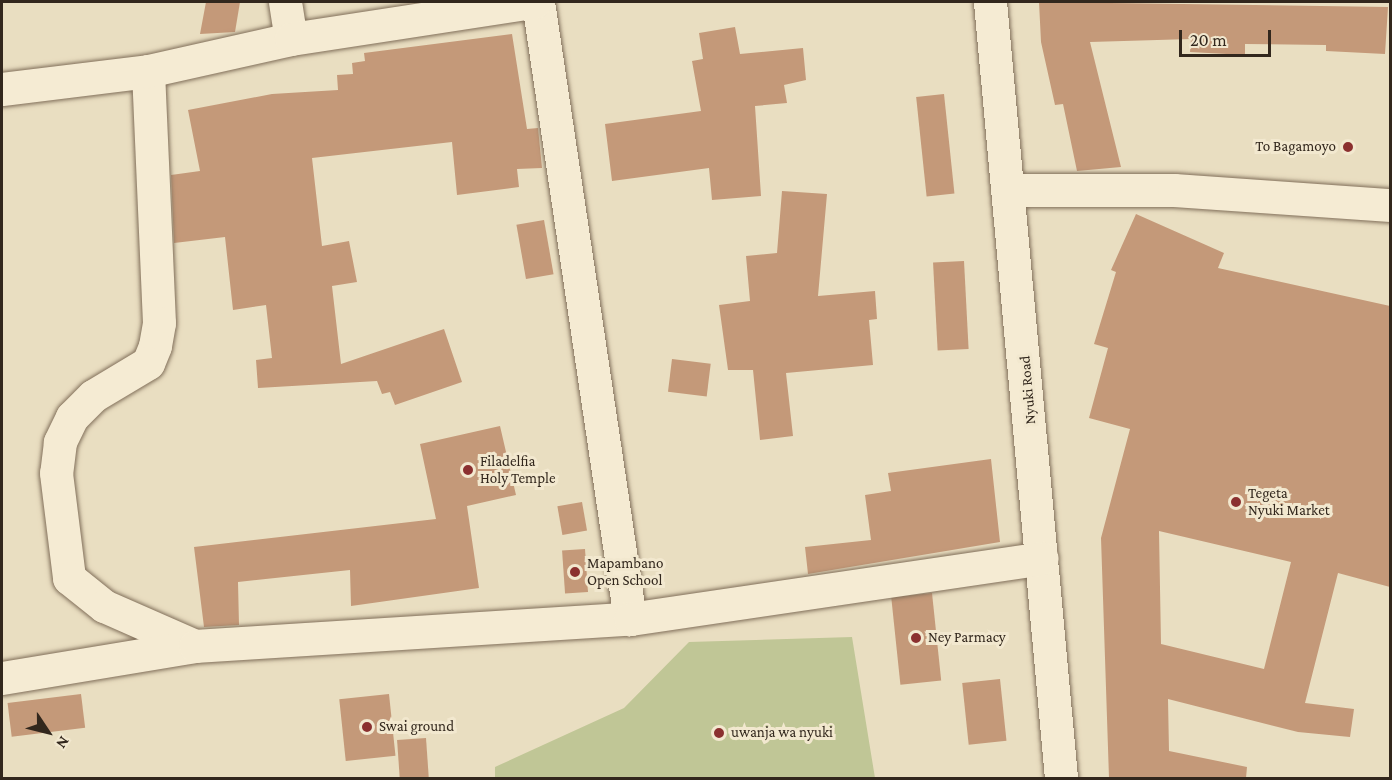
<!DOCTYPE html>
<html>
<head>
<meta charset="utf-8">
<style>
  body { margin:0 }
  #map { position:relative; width:1392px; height:780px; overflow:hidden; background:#e9dec1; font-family:"Crimson Pro",serif }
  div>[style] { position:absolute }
  .green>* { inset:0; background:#c0c696 }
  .building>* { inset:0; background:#c49979; transform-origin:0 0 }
  .roads { filter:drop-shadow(0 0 2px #816f5a) drop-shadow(0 0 2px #816f5a) }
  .minor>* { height:33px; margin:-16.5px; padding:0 16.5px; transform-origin:16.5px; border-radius:16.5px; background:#f5ebd3 }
  .dots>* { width:16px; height:16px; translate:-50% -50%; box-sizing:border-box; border:3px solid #f2e8cf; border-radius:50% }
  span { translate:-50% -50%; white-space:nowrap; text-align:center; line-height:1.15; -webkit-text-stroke:6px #f2e8cf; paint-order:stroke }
  .poi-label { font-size:15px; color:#32271d }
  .right { translate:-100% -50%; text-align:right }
  .left { translate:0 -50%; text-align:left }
  .street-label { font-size:15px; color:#32271d }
  .frame { position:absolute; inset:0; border:3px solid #32271d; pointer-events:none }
  .north { position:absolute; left:18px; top:702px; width:60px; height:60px; -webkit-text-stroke:4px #f2e8cf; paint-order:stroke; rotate:125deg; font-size:16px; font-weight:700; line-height:24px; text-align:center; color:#32271d }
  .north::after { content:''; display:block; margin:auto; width:21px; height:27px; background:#32271d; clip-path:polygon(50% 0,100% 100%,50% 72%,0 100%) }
  .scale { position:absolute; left:1179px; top:30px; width:92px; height:27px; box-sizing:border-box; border:3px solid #32271d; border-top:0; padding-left:8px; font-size:18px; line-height:21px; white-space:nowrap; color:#32271d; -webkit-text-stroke:4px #f2e8cf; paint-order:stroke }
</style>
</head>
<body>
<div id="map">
  <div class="green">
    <i style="clip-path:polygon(852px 637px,875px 778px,495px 778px,495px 767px,624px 708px,689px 642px)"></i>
  </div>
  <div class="building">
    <i style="clip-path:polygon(206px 2px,240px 2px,235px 32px,200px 34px)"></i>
    <i style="clip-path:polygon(1039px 2px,1388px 7px,1385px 54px,1326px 51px,1326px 45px,1245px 44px,1245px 55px,1190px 52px,1191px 39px,1090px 42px,1121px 167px,1077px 171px,1063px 104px,1055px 105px,1041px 42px)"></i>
    <i style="clip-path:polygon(735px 27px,740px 54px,803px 48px,806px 80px,784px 85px,787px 103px,755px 106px,761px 196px,712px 200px,709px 168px,612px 181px,605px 124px,701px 111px,692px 61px,703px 59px,699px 33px)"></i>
    <i style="clip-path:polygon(512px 34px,527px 129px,538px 128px,542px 168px,517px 169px,519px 187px,457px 195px,452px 142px,312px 158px,322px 246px,349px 241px,357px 282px,332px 286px,341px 364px,444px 329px,462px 382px,395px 405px,390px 392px,382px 394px,377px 381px,258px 388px,256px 360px,272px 358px,266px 305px,233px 310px,225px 237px,174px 243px,171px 175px,200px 171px,188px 110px,272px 94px,338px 90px,337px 75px,353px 74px,352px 63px,365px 61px,364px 53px)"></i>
    <i style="left:944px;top:94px;width:100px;height:28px;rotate:84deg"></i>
    <i style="clip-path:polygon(782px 191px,827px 194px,818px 296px,875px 291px,877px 319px,869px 320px,873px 365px,786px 373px,793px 436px,760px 440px,753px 370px,728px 370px,719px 305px,750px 301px,746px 256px,777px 253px)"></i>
    <i style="clip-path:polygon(evenodd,1136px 214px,1224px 253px,1218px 268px,1390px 306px,1390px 587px,1338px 573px,1305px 703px,1354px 709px,1350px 737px,1298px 732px,1168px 699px,1169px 751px,1247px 767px,1246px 778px,1109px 778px,1101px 538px,1130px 429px,1089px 418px,1108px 348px,1094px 344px,1116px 272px,1111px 270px,1136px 214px,1159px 531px,1291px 562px,1264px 669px,1161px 644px,1159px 531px)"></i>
    <i style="left:544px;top:220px;width:55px;height:28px;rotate:80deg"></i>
    <i style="left:964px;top:261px;width:88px;height:31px;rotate:87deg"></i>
    <i style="left:672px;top:359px;width:39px;height:33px;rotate:7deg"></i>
    <i style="clip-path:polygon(500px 426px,516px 495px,467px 506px,479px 588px,351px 606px,350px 570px,238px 582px,239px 625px,204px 627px,194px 547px,436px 519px,420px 444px)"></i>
    <i style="clip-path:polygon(991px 459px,1000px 542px,808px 574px,805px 547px,871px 540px,865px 495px,891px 491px,888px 473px)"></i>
    <i style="left:582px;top:502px;width:29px;height:25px;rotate:80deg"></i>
    <i style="left:585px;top:549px;width:43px;height:23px;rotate:86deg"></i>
    <i style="left:932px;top:593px;width:88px;height:41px;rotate:84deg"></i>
    <i style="left:1000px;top:679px;width:62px;height:38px;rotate:84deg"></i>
    <i style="left:81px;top:694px;width:34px;height:74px;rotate:83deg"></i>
    <i style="left:389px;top:694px;width:62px;height:50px;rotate:84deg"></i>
    <i style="left:426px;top:738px;width:40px;height:29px;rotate:86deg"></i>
  </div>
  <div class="roads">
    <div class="minor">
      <i style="left:285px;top:2px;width:37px;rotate:81deg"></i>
      <i style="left:538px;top:2px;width:624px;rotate:81.52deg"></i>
      <i style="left:990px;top:2px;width:779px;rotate:84.77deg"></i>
      <i style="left:148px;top:71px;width:252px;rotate:87.5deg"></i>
      <i style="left:159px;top:323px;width:23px;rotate:100deg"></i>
      <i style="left:155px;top:346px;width:18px;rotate:112deg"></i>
      <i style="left:148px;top:363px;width:64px;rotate:149deg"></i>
      <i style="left:93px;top:396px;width:30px;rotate:135deg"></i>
      <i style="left:72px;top:417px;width:28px;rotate:116deg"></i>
      <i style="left:60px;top:442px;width:31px;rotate:97deg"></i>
      <i style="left:56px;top:473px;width:106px;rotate:82.9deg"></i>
      <i style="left:69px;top:578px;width:45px;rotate:38.7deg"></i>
      <i style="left:104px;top:606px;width:99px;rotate:23.7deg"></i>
      <i style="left:2px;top:89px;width:147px;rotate:-7deg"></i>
      <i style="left:148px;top:71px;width:147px;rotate:-12.6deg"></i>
      <i style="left:291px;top:39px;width:246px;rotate:-8.7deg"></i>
      <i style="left:1010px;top:190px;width:164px"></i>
      <i style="left:1174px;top:190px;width:217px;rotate:4deg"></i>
      <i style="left:2px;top:678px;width:196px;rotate:-9.4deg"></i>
      <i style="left:195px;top:646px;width:436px;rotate:-3.6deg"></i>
      <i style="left:630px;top:619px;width:416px;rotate:-8.4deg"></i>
    </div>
  </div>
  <div class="dots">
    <i style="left:1348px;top:147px;background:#8b302f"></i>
    <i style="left:468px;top:470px;background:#8b302f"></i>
    <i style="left:1236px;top:502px;background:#8b302f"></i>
    <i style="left:575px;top:572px;background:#8b302f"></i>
    <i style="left:916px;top:638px;background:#8b302f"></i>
    <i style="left:367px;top:727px;background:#8b302f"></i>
    <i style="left:719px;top:733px;background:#8b302f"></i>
  </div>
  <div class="poi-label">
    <span class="right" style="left:1336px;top:147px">To Bagamoyo</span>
    <span class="left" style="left:480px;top:470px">Filadelfia<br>Holy Temple</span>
    <span class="left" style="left:1248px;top:502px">Tegeta<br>Nyuki Market</span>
    <span class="left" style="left:587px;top:572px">Mapambano<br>Open School</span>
    <span class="left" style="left:928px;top:638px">Ney Parmacy</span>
    <span class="left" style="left:379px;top:727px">Swai ground</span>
    <span class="left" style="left:731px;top:733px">uwanja wa nyuki</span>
  </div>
  <div class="street-label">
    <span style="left:1028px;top:390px;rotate:-95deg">Nyuki Road</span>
  </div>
  <div class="frame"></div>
  <div class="north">N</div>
  <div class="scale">20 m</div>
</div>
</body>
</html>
